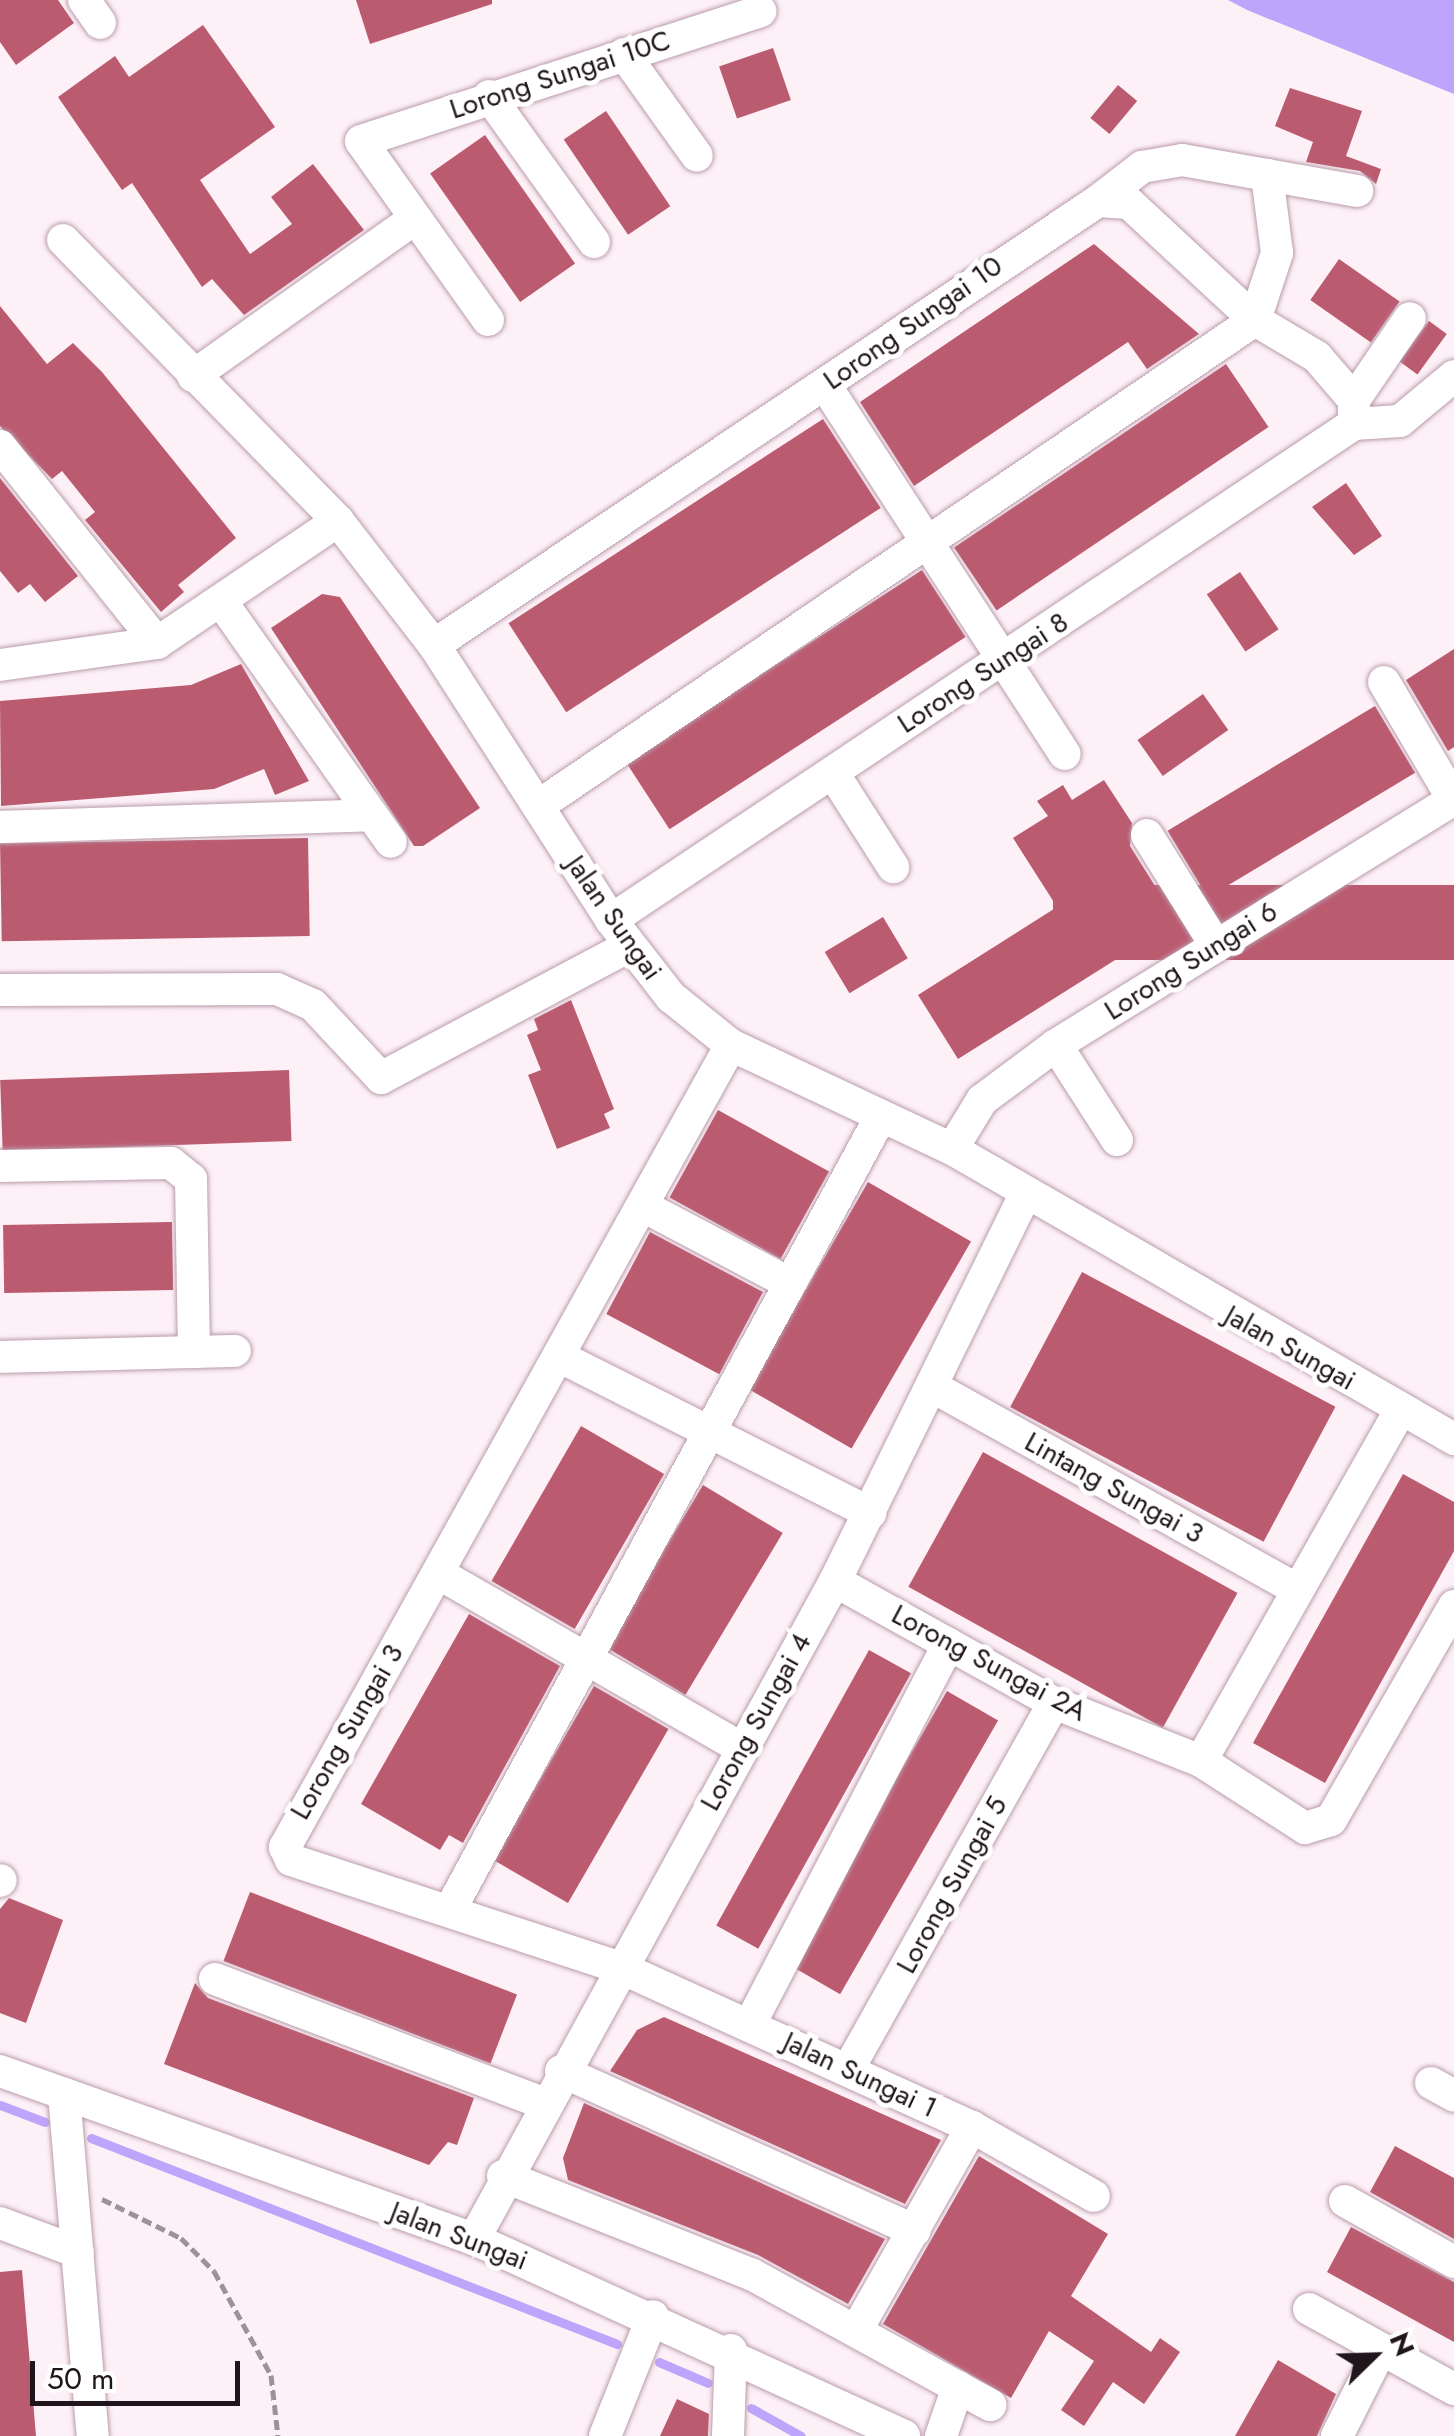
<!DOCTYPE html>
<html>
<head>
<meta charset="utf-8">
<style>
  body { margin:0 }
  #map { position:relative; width:1454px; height:2436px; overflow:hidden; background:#fdf0f7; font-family:Jost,sans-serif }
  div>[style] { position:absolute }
  .water>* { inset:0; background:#bfa4fc }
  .stream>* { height:9px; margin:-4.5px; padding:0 4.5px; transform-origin:4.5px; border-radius:4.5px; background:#bfa4fc }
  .building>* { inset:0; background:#bb5b70; transform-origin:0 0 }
  .path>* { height:5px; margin-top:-2.5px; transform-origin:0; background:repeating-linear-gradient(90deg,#9e9299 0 10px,transparent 0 15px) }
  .roads { filter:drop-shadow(0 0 2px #ba9cac) drop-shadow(0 0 2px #ba9cac) }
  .minor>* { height:32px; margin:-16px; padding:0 16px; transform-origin:16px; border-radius:16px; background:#fff }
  span { translate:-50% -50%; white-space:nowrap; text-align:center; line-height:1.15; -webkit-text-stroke:10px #fff; paint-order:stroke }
  .street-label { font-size:28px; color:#1f151b }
  .north { position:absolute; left:1324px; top:2306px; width:100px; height:100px; -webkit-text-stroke:8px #fff; paint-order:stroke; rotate:67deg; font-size:28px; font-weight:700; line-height:40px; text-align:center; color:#1f151b }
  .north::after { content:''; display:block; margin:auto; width:35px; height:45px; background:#1f151b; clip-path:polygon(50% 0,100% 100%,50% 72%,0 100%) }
  .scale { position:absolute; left:30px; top:2361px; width:210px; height:45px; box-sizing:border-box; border:5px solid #1f151b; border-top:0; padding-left:12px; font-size:30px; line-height:35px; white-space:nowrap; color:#1f151b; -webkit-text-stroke:8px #fff; paint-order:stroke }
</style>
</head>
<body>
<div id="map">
  <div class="water">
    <i style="clip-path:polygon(1228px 0,1454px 0,1454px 94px,1247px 10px)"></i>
  </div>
  <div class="stream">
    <i style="left:0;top:2105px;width:48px;rotate:20.7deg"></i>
    <i style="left:91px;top:2138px;width:565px;rotate:21.39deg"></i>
    <i style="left:659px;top:2362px;width:53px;rotate:23.2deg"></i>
    <i style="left:751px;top:2408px;width:57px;rotate:29.2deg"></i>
  </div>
  <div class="building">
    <i style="clip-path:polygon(0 0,58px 0,74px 23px,16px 65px,0 42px)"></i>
    <i style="clip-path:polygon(356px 0,492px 0,492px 4px,370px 44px)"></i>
    <i style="clip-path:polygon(203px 25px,275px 127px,200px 180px,250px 254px,292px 224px,271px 197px,313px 164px,364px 230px,244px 315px,212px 279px,202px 287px,132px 183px,122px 190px,58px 97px,115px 56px,129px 77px)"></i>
    <i style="left:773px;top:48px;width:55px;height:57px;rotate:71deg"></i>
    <i style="left:1118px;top:85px;width:25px;height:43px;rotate:40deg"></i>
    <i style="clip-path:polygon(1290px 88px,1362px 111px,1346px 156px,1381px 169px,1376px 184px,1360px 171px,1306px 162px,1313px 142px,1275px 126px)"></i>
    <i style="left:606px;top:111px;width:115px;height:51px;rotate:56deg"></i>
    <i style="left:485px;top:135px;width:157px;height:67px;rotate:55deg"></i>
    <i style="clip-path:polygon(1094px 244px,1199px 334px,1147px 369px,1128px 342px,914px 486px,860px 402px)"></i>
    <i style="left:1339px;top:259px;width:74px;height:50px;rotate:35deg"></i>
    <i style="clip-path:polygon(0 306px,47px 364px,73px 343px,102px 372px,236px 538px,178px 585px,184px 592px,161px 612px,85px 520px,95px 512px,62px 471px,52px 479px,0 426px)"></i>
    <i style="left:1429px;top:321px;width:22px;height:50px;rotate:36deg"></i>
    <i style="left:1226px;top:364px;width:76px;height:328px;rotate:56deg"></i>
    <i style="left:823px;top:419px;width:106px;height:375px;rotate:57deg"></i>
    <i style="clip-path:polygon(0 478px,78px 576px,45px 602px,30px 584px,18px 593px,0 571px)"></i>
    <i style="clip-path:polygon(1346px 483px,1382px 536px,1354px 555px,1312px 507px)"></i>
    <i style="left:922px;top:570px;width:80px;height:353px;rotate:57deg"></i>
    <i style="left:1240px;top:572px;width:69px;height:40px;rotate:56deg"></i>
    <i style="clip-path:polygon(322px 594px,340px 597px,480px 808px,423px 846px,414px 846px,271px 628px)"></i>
    <i style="clip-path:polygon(1454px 649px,1454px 747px,1448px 751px,1406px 680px)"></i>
    <i style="clip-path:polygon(241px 664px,309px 781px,275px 795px,264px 769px,214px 789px,1px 806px,0 701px,191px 685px)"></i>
    <i style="left:1203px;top:694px;width:44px;height:80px;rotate:55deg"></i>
    <i style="left:1375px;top:706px;width:78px;height:242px;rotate:59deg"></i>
    <i style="clip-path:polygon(1104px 780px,1132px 823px,1130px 846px,1177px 921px,958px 1059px,918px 995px,1057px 907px,1013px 838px,1048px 816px,1037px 801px,1063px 785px,1072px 800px)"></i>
    <i style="left:308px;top:838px;width:98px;height:308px;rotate:89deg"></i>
    <i style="left:1454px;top:885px;width:75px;height:401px;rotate:90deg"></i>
    <i style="left:883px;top:917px;width:48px;height:68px;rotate:59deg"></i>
    <i style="clip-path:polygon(571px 1000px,614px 1109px,604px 1114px,610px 1128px,557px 1149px,528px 1075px,541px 1070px,527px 1035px,538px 1030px,534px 1019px)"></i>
    <i style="left:289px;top:1070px;width:71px;height:289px;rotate:88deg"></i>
    <i style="left:718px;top:1110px;width:127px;height:100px;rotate:29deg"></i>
    <i style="left:868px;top:1182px;width:119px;height:239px;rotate:30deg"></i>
    <i style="left:172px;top:1222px;width:68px;height:169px;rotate:89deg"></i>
    <i style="left:650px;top:1232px;width:128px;height:93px;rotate:28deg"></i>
    <i style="left:1082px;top:1272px;width:287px;height:153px;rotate:28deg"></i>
    <i style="left:581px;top:1426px;width:96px;height:179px;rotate:30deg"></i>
    <i style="left:983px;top:1452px;width:291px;height:154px;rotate:29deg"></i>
    <i style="clip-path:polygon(1403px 1474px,1454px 1502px,1454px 1551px,1325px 1783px,1253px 1743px)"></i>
    <i style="left:703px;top:1485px;width:93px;height:189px;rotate:31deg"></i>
    <i style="clip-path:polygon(469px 1614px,560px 1666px,463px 1843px,449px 1835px,440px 1850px,361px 1804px)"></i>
    <i style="left:869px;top:1650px;width:48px;height:315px;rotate:29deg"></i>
    <i style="left:594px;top:1686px;width:86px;height:201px;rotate:30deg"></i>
    <i style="left:947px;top:1691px;width:59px;height:316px;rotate:30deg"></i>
    <i style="left:250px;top:1892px;width:286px;height:74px;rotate:21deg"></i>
    <i style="clip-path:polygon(9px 1898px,63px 1920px,26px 2023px,0 2013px,0 1909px)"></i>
    <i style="clip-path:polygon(195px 1983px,208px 1998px,474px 2098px,457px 2145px,448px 2142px,429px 2165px,164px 2064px)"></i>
    <i style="clip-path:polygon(664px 2017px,941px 2140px,905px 2204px,610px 2071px,637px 2030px)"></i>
    <i style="clip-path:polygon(584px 2103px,885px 2239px,848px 2304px,758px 2255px,568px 2180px,563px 2158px)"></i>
    <i style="clip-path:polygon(1395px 2146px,1454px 2178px,1454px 2239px,1370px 2192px)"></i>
    <i style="clip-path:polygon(979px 2156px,1108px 2234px,1071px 2296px,1151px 2352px,1160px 2338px,1180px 2352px,1144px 2404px,1113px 2382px,1084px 2426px,1061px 2410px,1094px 2361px,1049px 2331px,1011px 2398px,883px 2324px)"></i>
    <i style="clip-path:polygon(1351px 2227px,1454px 2282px,1454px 2342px,1327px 2272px)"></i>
    <i style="clip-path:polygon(22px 2270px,36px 2436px,0 2436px,0 2272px)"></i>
    <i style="clip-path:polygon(1278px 2360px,1336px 2394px,1317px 2436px,1235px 2436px)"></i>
    <i style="clip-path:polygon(677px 2399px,709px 2414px,708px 2436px,660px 2436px)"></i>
  </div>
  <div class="path">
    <i style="left:102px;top:2199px;width:88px;rotate:26.3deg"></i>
    <i style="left:181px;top:2238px;width:47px;rotate:45deg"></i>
    <i style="left:214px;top:2271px;width:119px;rotate:61.3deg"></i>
    <i style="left:271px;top:2375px;width:61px;rotate:83.5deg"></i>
  </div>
  <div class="roads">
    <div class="minor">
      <i style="left:84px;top:0;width:28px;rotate:55deg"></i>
      <i style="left:624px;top:54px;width:125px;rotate:54.4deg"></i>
      <i style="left:489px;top:96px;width:180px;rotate:54.3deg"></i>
      <i style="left:1098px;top:201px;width:56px;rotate:-37.7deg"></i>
      <i style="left:1142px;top:167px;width:41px;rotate:-9.9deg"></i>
      <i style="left:1182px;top:160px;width:178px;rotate:10deg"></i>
      <i style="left:63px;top:240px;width:393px;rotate:45.6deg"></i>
      <i style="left:338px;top:521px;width:157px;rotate:52.3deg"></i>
      <i style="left:434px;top:645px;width:327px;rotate:57.2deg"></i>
      <i style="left:611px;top:920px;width:98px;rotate:52.1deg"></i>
      <i style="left:671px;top:997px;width:77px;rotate:38.7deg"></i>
      <i style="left:731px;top:1045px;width:244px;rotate:25.2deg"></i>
      <i style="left:952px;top:1149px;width:580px;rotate:30.01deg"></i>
      <i style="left:488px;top:320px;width:219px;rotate:-125.4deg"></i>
      <i style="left:361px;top:141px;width:420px;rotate:-18deg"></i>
      <i style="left:193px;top:376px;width:272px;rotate:-35.4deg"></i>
      <i style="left:825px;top:385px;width:440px;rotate:57deg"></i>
      <i style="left:1354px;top:400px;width:99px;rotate:-55.7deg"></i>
      <i style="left:1354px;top:424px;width:46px;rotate:-3.7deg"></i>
      <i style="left:1400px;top:421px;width:70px;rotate:-39.8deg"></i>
      <i style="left:0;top:446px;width:252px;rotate:51.4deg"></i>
      <i style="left:223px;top:604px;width:291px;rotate:54.8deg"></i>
      <i style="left:434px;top:645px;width:799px;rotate:-33.77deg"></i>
      <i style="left:1098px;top:201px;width:31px;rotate:4deg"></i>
      <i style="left:1129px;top:203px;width:172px;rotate:42.9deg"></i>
      <i style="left:1255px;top:320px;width:72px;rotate:30.8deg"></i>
      <i style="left:1317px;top:357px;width:57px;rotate:49.3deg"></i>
      <i style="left:1354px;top:400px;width:24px;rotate:90deg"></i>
      <i style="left:0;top:665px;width:159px;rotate:-8deg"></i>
      <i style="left:157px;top:643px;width:218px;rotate:-34deg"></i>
      <i style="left:1384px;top:682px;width:138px;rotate:59.5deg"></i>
      <i style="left:833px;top:773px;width:112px;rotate:57.4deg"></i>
      <i style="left:538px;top:806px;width:866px;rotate:-34.13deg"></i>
      <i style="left:1255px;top:320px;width:71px;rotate:-71.8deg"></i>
      <i style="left:1277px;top:253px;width:79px;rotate:-97.3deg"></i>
      <i style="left:0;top:827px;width:372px;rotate:-1.8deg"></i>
      <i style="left:1147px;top:835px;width:131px;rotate:58.1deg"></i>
      <i style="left:611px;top:920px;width:893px;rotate:-33.73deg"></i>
      <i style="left:0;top:990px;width:277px;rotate:-0.2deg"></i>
      <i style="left:277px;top:989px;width:39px;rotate:24deg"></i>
      <i style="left:313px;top:1005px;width:100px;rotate:47deg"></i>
      <i style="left:381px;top:1078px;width:281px;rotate:-28deg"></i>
      <i style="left:731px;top:1045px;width:918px;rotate:119.08deg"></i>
      <i style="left:285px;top:1847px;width:14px;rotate:65deg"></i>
      <i style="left:291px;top:1860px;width:345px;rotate:18.1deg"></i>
      <i style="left:619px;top:1967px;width:388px;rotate:24.4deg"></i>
      <i style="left:972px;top:2127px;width:140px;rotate:29.5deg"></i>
      <i style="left:1056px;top:1045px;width:113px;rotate:57.3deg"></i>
      <i style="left:952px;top:1149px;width:57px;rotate:-58.5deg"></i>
      <i style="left:982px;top:1100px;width:92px;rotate:-36.6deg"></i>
      <i style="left:1056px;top:1045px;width:468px;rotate:-31.7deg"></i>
      <i style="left:0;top:1166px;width:171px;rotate:-1deg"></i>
      <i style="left:171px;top:1163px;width:26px;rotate:39deg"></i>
      <i style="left:191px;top:1179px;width:173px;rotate:89deg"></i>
      <i style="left:645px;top:1207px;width:161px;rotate:27.8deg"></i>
      <i style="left:0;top:1357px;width:235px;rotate:-1.5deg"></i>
      <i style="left:564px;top:1359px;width:343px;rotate:26.7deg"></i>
      <i style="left:935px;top:1388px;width:411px;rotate:29.1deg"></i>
      <i style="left:438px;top:1573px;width:350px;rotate:30deg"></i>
      <i style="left:835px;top:1581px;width:251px;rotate:29.1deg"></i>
      <i style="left:1054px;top:1703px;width:158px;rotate:21.5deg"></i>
      <i style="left:1201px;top:1761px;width:124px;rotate:32.8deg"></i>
      <i style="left:1305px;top:1828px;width:27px;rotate:-17deg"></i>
      <i style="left:1331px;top:1820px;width:247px;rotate:-60.1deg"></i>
      <i style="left:1201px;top:1761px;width:403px;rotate:-60.4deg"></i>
      <i style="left:0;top:1881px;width:1px;rotate:-45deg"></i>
      <i style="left:451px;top:1908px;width:901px;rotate:-61.5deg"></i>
      <i style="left:215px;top:1979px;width:352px;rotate:20.7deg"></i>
      <i style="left:750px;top:2024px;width:429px;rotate:-62.4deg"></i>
      <i style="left:849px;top:2068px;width:419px;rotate:-60.7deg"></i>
      <i style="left:0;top:2071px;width:503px;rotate:19.52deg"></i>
      <i style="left:474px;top:2239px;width:473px;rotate:24.6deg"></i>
      <i style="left:561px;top:2071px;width:388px;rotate:24.3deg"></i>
      <i style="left:1431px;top:2083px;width:26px;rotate:29deg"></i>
      <i style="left:64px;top:2094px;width:343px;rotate:85.2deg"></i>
      <i style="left:503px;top:2176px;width:267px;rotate:21.6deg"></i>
      <i style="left:751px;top:2274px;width:273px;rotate:28.7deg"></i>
      <i style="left:1345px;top:2201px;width:125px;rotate:29.2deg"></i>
      <i style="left:0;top:2223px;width:83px;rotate:20.4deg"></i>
      <i style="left:474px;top:2239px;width:751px;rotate:-61.25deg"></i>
      <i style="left:835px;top:1581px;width:428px;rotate:-63.8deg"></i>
      <i style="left:1309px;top:2309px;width:166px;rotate:28.9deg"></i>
      <i style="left:856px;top:2331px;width:235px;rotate:-60.4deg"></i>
      <i style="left:605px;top:2436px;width:129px;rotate:-68.2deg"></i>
      <i style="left:728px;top:2436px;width:86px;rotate:-88deg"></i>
      <i style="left:941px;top:2436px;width:52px;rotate:-70.9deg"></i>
      <i style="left:1337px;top:2436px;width:97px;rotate:-63.2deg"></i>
    </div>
  </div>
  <div class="street-label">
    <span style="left:560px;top:75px;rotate:-18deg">Lorong Sungai 10C</span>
    <span style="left:913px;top:323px;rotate:-35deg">Lorong Sungai 10</span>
    <span style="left:983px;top:673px;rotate:-33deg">Lorong Sungai 8</span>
    <span style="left:614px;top:918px;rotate:55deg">Jalan Sungai</span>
    <span style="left:1191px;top:961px;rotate:-32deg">Lorong Sungai 6</span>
    <span style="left:1290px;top:1348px;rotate:29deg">Jalan Sungai</span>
    <span style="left:1114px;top:1488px;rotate:29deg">Lintang Sungai 3</span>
    <span style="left:989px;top:1663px;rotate:28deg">Lorong Sungai 2A</span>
    <span style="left:756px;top:1722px;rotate:-61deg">Lorong Sungai 4</span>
    <span style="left:347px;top:1732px;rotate:-60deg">Lorong Sungai 3</span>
    <span style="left:952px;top:1885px;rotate:-61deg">Lorong Sungai 5</span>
    <span style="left:860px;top:2075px;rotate:25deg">Jalan Sungai 1</span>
    <span style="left:459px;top:2236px;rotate:21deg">Jalan Sungai</span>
  </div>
  <div class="north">N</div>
  <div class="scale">50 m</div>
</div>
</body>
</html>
